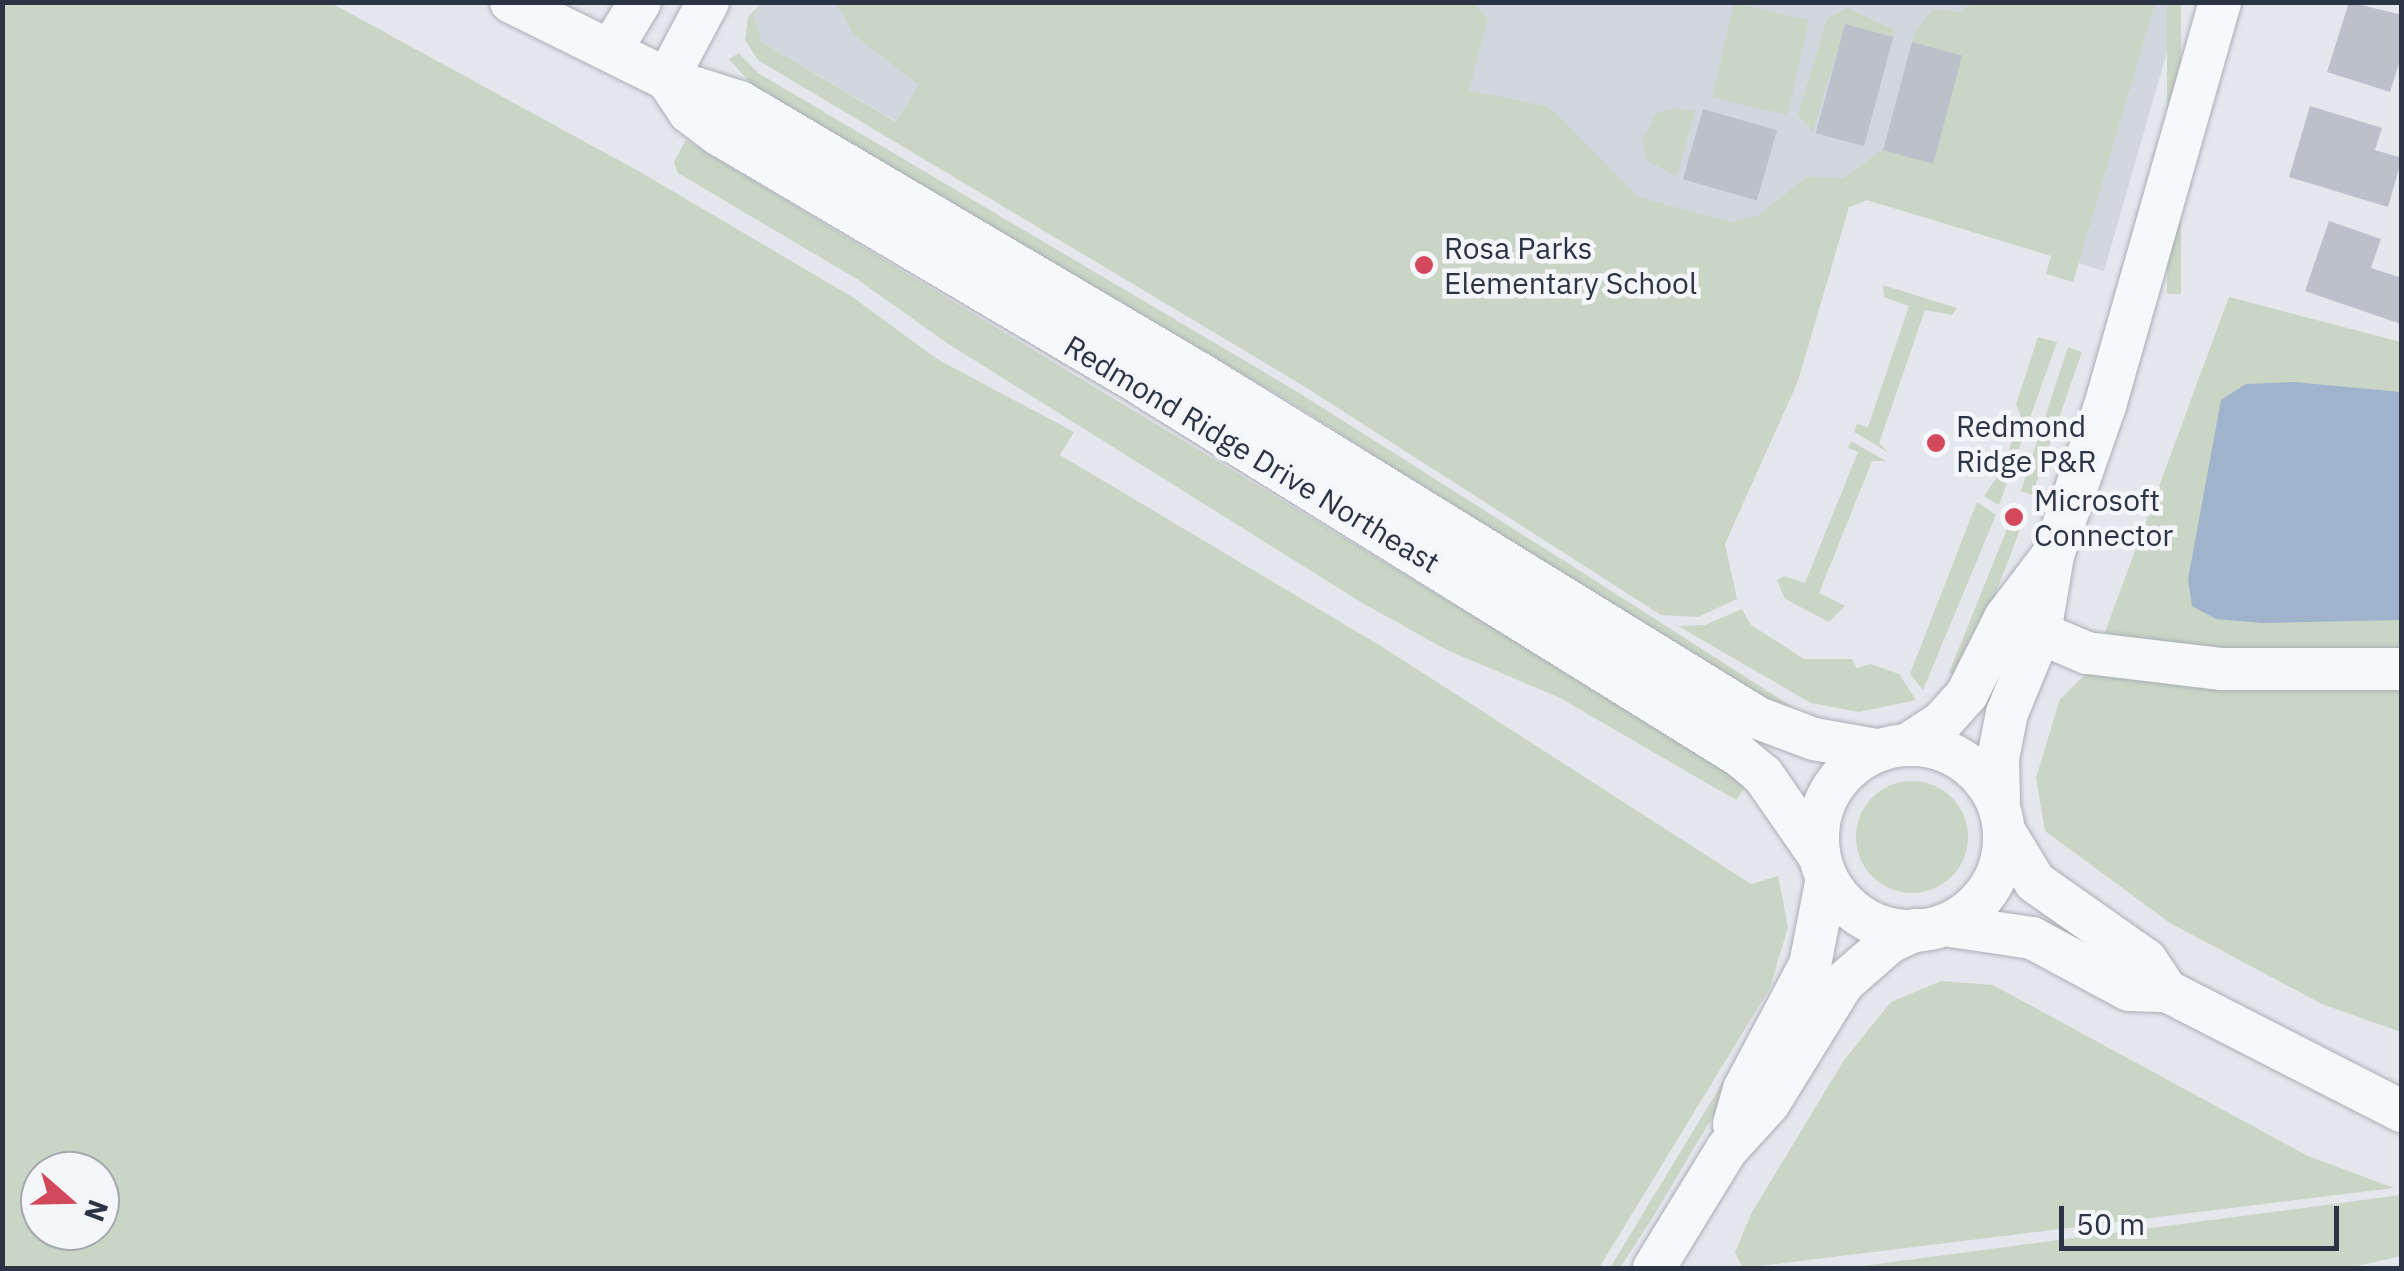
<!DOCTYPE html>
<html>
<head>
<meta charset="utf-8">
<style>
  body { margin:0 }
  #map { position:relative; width:2404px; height:1271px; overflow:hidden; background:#e4e7ec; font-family:"IBM Plex Sans",sans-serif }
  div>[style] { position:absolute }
  .built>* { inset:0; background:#d2d6de }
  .green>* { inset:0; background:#c9d6c5; transform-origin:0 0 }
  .round { border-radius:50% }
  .water>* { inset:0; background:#9fb4cc }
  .building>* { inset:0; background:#bbc0ca; transform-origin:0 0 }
  .roads { filter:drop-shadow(0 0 2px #a9aeb7) drop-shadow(0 0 2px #a9aeb7) }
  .minor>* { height:42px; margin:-21px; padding:0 21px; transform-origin:21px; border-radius:21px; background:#f7f8fa }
  .minor>.ring { margin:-21px; padding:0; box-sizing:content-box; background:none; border:42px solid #f7f8fa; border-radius:50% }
  .dots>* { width:28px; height:28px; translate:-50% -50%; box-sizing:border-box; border:5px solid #f4f6f9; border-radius:50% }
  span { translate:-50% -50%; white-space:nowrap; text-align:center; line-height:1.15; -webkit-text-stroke:9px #f4f6f9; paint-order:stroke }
  .poi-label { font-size:30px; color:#2b3445 }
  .left { translate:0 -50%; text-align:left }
  .street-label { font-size:30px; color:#2b3445 }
  .frame { position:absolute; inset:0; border:5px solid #2b3445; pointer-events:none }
  .north { position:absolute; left:20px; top:1151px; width:100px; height:100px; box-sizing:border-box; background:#f4f6f9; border:2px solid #a4a8b1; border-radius:50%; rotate:110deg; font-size:28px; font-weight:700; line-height:40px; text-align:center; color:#2b3445 }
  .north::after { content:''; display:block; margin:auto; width:35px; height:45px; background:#d1495b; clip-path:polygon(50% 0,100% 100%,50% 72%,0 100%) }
  .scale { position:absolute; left:2059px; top:1206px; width:280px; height:45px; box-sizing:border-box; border:5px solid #2b3445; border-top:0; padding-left:12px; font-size:30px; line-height:35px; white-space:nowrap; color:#2b3445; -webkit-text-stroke:8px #f4f6f9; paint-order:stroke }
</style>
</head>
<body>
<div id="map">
  <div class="built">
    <i style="clip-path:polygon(762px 2px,2181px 3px,2104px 271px,1867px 200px,1712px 261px,1583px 528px,762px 42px,754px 16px)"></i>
  </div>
  <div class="green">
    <i style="clip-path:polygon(1973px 2px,2155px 3px,2073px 282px,2046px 274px,2051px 256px,1867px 200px,1849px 207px,1798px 381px,1725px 544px,1737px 599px,1698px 617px,1661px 615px,1302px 385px,758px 60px,745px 40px,748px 17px,762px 3px,754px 16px,762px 42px,896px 122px,919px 85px,854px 35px,836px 3px,1473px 3px,1488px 18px,1469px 90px,1549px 107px,1638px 197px,1730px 222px,1759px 215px,1806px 177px,1844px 178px,1882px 150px,1961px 55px,1912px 42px,1916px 31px,1932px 10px,1961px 12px)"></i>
    <i style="clip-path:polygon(evenodd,2px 3px,331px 3px,642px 173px,854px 298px,937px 359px,1074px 432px,1060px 455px,1384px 648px,1751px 884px,1778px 876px,1788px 927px,1770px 988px,1599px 1268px,3px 1268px,2px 3px,40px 1171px,100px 1171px,100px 1231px,40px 1231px,40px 1171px)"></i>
    <i style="left:1734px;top:3px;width:77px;height:97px;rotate:13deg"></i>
    <i style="left:2167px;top:3px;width:14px;height:291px"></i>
    <i style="clip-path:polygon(1847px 8px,1895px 30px,1893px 37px,1845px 24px,1813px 132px,1798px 115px,1827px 19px)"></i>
    <i style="clip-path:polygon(739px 53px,758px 73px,1296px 391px,1566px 562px,1791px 706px,1787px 718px,1290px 402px,752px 85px,729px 59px)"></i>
    <i style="clip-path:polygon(1678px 108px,1695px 111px,1677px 176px,1647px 161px,1642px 140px,1657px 113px)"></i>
    <i style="clip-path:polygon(686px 140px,1465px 611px,1752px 777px,1736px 800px,1560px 698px,1447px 650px,1364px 604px,947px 343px,857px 279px,678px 173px,674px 162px)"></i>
    <i style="clip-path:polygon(1883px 285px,1957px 308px,1952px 315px,1925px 310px,1879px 443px,1889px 453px,1854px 432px,1857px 424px,1868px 427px,1909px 306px,1884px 297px)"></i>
    <i style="clip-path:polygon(2229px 297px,2401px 342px,2401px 653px,2229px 653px,2101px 643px)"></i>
    <i style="clip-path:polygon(2038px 337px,2057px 342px,1999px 505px,1984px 496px,2002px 470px,2021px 416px,2016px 404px)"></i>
    <i style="clip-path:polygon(2068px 347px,2082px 352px,2032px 495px,2021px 491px)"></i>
    <i style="clip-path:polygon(1851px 441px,1886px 461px,1872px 461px,1819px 593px,1845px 606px,1829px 622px,1785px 599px,1777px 580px,1784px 576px,1805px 583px,1858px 452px,1848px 448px)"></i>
    <i style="clip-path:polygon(1977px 502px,1996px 515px,1923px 690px,1910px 674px)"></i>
    <i style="clip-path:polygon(2015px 509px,2026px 514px,1962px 680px,1949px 673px)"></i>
    <i style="clip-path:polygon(1742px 609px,1751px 625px,1804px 659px,1852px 659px,1857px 668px,1871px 664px,1899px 674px,1916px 700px,1859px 712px,1811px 703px,1678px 626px,1705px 625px)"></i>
    <i style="clip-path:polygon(2088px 672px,2401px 685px,2401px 1032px,2322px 1004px,2170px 923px,2045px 831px,2036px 778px,2060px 699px)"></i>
    <i class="round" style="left:1856px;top:781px;width:112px;height:112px"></i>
    <i style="clip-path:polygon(1941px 981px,1993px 985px,2308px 1156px,2394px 1188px,1743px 1268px,1735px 1253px,1751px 1214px,1844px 1060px,1891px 1002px)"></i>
    <i style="clip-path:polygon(1778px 991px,1785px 995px,1653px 1217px,1620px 1268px,1610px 1268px)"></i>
    <i style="clip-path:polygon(2401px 1195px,2401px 1256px,2348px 1268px,1847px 1268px)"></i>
  </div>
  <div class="water">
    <i style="clip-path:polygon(2294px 382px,2401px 392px,2401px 620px,2262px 623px,2216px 619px,2192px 606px,2188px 579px,2221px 400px,2246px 384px)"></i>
  </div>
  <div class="building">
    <i style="clip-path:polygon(2349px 2px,2402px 15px,2402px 54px,2390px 92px,2327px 72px)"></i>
    <i style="left:1845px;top:24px;width:50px;height:113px;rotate:15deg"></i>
    <i style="left:1912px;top:42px;width:52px;height:112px;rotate:15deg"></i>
    <i style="clip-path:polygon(2310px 106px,2382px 128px,2375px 150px,2402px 158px,2388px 207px,2289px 177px)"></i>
    <i style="left:1703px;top:109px;width:77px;height:73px;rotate:16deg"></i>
    <i style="clip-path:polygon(2329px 221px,2381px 239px,2371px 268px,2402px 278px,2401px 324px,2305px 291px)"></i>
  </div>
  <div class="roads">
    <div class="minor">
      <i style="left:511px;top:2px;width:174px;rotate:26.3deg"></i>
      <i style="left:667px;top:79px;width:77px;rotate:17.5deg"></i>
      <i style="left:740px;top:102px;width:537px;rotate:30.58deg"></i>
      <i style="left:1202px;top:375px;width:653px;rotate:31.67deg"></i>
      <i style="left:1758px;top:718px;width:60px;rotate:20.6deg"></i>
      <i style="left:1814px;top:739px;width:63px;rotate:10.1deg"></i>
      <i style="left:612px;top:48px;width:54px;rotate:-58.7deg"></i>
      <i style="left:667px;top:79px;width:40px;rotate:56deg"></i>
      <i style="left:689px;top:112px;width:39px;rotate:37deg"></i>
      <i style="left:720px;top:135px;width:496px;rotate:30.6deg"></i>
      <i style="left:1147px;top:388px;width:698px;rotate:31.82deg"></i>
      <i style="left:1740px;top:756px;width:30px;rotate:40deg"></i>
      <i style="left:1763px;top:775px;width:95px;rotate:55.3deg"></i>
      <i style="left:667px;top:79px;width:87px;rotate:-62deg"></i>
      <i style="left:2040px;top:633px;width:51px;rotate:23.1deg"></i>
      <i style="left:2087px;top:653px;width:136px;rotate:6.8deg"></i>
      <i style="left:2222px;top:669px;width:180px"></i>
      <i style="left:1907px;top:745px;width:42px;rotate:-33.3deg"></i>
      <i style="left:1942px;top:722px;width:38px;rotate:-48deg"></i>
      <i style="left:1967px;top:694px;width:85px;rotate:-63.4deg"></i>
      <i style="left:2005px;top:618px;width:79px;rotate:-52.7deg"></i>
      <i class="ring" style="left:1818px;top:745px;width:144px;height:144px"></i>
      <i style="left:1999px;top:802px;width:44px;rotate:-91.3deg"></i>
      <i style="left:1998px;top:758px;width:46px;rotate:-78.7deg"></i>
      <i style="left:2007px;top:713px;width:87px;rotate:-67.6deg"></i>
      <i style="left:2040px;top:633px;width:79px;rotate:-80.5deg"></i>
      <i style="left:2053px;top:555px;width:158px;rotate:-70.8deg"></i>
      <i style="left:2105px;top:406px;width:420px;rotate:-74.1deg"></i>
      <i style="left:2006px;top:834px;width:56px;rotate:58.9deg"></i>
      <i style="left:2035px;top:882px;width:136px;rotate:35.1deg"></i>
      <i style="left:2146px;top:960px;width:37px;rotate:56deg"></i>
      <i style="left:1944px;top:925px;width:89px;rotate:8.4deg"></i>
      <i style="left:2032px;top:938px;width:110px;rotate:28.2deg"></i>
      <i style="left:2129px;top:990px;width:38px;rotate:2deg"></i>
      <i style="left:2167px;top:991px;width:264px;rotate:27.1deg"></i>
      <i style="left:1734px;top:1124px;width:36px;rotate:-74deg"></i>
      <i style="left:1744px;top:1089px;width:140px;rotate:-62deg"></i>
      <i style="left:1810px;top:965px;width:84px;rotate:-79deg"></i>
      <i style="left:1654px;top:1268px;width:140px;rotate:-58.5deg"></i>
      <i style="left:1727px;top:1149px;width:62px;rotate:-47.6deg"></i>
      <i style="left:1769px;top:1103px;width:141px;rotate:-58.3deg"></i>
      <i style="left:1843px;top:983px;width:62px;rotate:-41.1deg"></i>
      <i style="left:1890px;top:942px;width:29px;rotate:-25deg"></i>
    </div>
  </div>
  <div class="dots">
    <i style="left:1424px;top:265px;background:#d1495b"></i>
    <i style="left:1936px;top:443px;background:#d1495b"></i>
    <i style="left:2014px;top:517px;background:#d1495b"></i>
  </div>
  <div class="poi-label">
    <span class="left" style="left:1444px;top:265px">Rosa Parks<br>Elementary School</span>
    <span class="left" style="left:1956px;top:443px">Redmond<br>Ridge P&amp;R</span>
    <span class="left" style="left:2034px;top:517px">Microsoft<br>Connector</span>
  </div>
  <div class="street-label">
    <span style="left:1252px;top:454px;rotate:31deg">Redmond Ridge Drive Northeast</span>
  </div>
  <div class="frame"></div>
  <div class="north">N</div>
  <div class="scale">50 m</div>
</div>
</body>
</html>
